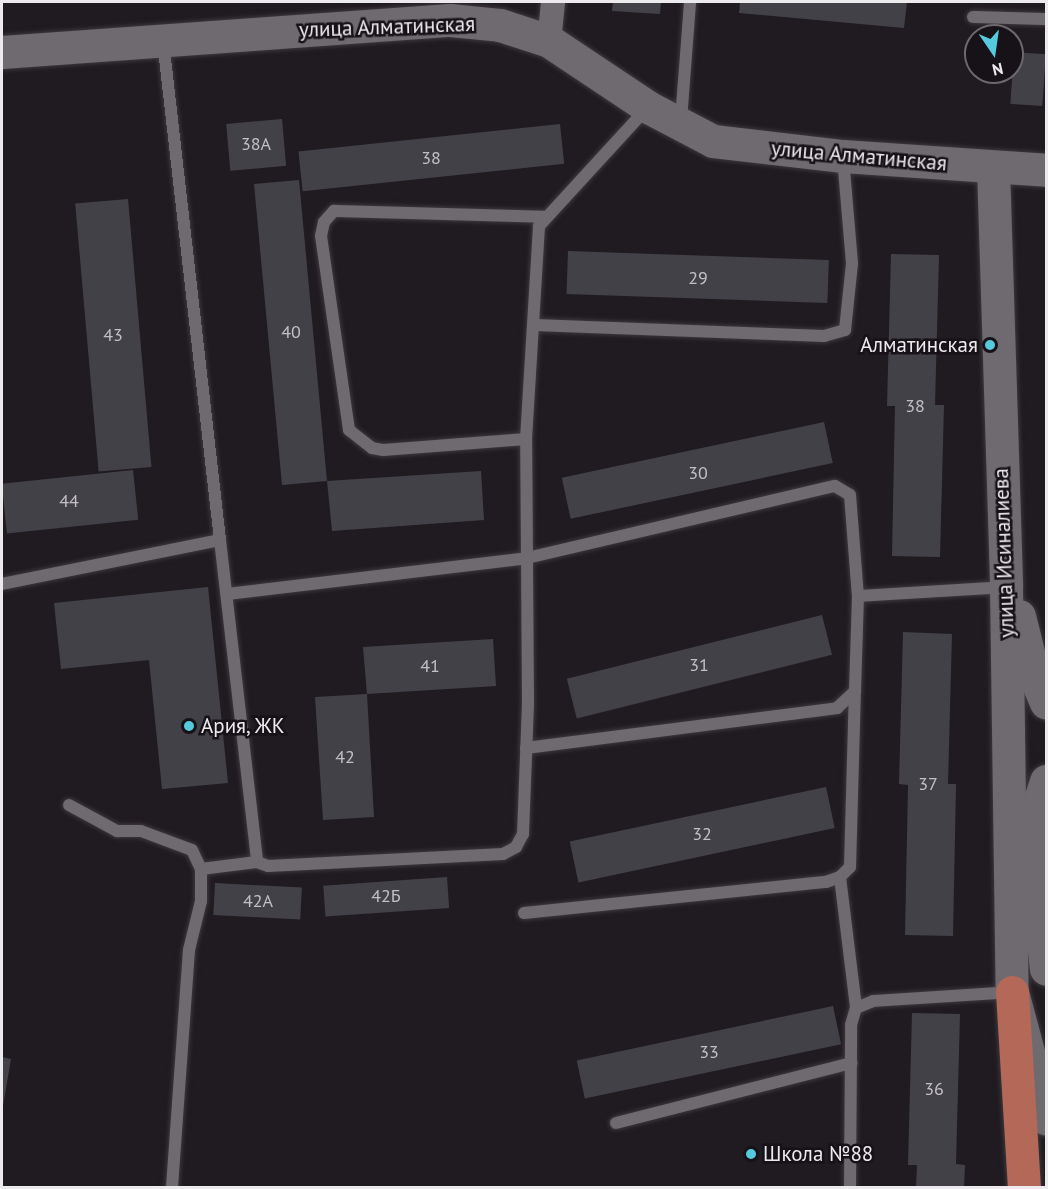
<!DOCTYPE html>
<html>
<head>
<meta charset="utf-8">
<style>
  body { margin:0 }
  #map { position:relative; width:1048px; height:1189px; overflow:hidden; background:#201b21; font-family:"PT Sans",sans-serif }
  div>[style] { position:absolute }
  .building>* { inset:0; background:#434148; transform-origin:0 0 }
  .roads { filter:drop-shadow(0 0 2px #3c383c) drop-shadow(0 0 2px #3c383c) }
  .lane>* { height:12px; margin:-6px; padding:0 6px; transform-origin:6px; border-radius:6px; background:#6f6a70 }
  .street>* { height:24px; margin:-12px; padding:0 12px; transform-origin:12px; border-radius:12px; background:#6f6a70 }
  .secondary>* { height:33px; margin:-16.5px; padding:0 16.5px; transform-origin:16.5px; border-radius:16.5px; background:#6f6a70 }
  .primary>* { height:33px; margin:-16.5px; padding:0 16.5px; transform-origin:16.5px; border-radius:16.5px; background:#b46857 }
  .dots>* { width:16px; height:16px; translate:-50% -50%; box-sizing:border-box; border:3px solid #171217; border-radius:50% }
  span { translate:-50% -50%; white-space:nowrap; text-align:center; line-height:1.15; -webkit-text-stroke:5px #171217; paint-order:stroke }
  .number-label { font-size:18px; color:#c2c0c4 }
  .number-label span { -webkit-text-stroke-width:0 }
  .street-label { font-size:21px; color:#edeaee }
  .poi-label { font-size:21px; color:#edeaee }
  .right { translate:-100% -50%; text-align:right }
  .left { translate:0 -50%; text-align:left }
  .frame { position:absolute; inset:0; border:3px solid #edeaee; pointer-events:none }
  .north { position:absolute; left:964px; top:24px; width:60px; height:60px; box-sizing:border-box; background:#171217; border:2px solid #6d686d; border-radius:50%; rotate:167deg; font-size:16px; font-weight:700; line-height:24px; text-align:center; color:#edeaee }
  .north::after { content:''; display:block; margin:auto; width:21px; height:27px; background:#55cadf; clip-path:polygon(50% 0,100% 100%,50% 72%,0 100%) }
</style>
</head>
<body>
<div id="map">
  <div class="building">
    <i style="clip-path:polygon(613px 2px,661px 2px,660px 14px,612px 11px)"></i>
    <i style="clip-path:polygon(740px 2px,907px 2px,904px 28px,739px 13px)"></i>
    <i style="left:1014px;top:52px;width:32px;height:52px;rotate:4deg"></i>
    <i style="left:282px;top:119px;width:47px;height:56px;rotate:85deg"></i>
    <i style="left:560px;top:124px;width:40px;height:263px;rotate:84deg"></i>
    <i style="clip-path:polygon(299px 180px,327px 481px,481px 471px,484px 520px,332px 531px,327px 481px,282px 485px,254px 184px)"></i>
    <i style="left:128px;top:199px;width:269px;height:53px;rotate:85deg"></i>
    <i style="left:568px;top:251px;width:261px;height:43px;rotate:2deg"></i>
    <i style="clip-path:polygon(891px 254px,939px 255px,935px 405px,944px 405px,940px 557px,892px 556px,895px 406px,887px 406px)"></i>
    <i style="left:824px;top:422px;width:42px;height:268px;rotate:78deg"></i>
    <i style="left:133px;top:470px;width:50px;height:132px;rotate:84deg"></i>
    <i style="clip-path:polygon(208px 587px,228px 783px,162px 789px,149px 660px,61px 669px,54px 603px)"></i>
    <i style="left:822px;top:615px;width:41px;height:263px;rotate:76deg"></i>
    <i style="clip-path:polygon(903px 632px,952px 634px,948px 784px,956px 784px,953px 936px,905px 935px,908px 785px,899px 784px)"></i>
    <i style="clip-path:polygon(493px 639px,496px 686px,367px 694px,374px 817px,323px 820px,315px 697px,367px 694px,363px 647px)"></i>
    <i style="left:826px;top:787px;width:42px;height:262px;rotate:78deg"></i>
    <i style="left:447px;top:877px;width:31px;height:124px;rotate:86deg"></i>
    <i style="left:215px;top:883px;width:87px;height:32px;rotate:3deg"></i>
    <i style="left:833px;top:1006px;width:39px;height:262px;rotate:78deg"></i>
    <i style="clip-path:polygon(912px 1013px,960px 1014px,956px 1164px,965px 1165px,964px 1188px,916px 1188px,917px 1165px,908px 1165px)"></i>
    <i style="clip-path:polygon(2px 1057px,11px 1059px,3px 1106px,2px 1106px)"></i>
  </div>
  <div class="roads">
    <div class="lane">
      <i style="left:973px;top:17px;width:73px;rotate:1.6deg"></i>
      <i style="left:163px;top:41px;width:502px;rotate:83.48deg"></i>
      <i style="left:681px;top:120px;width:118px;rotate:-85.6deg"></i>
      <i style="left:535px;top:325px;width:289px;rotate:2.2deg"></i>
      <i style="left:824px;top:336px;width:22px;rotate:-16deg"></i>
      <i style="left:845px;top:330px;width:67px;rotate:-84deg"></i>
      <i style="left:852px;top:263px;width:105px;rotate:-94.9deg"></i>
      <i style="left:526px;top:439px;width:143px;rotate:175.6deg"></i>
      <i style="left:383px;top:450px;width:11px;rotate:-170deg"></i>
      <i style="left:372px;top:448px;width:29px;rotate:-142deg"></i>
      <i style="left:349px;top:430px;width:196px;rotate:-98.2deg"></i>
      <i style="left:321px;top:236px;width:14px;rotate:-78deg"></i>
      <i style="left:324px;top:222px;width:15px;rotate:-48deg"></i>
      <i style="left:334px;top:211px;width:212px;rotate:1.6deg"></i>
      <i style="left:2px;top:584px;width:222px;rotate:-11.4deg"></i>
      <i style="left:220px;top:540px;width:324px;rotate:83.4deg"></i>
      <i style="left:257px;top:862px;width:12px;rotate:20deg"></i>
      <i style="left:268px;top:866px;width:235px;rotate:-2.9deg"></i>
      <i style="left:503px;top:854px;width:15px;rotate:-28deg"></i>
      <i style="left:516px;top:847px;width:15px;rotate:-62deg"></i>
      <i style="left:523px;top:834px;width:131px;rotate:-87.8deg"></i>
      <i style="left:528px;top:703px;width:264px;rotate:-90.4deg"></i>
      <i style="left:526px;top:439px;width:213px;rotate:-86.5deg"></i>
      <i style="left:539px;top:226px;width:160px;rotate:-47.5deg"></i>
      <i style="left:227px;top:594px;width:302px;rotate:-6.8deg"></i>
      <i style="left:527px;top:558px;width:316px;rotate:-13.2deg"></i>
      <i style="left:835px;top:486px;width:17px;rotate:31deg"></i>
      <i style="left:850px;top:495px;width:101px;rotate:85.5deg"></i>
      <i style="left:526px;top:748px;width:314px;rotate:-7.3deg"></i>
      <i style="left:837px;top:708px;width:25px;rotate:-43deg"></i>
      <i style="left:855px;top:691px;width:95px;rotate:-88.2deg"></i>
      <i style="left:858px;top:596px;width:147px;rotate:-3.5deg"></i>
      <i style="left:69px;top:805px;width:55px;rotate:28.4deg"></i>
      <i style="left:117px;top:831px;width:24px"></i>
      <i style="left:141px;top:831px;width:54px;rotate:20.4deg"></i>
      <i style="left:192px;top:850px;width:21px;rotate:65deg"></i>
      <i style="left:201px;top:869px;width:32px;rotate:90deg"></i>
      <i style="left:201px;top:901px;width:50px;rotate:103.8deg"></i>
      <i style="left:189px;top:950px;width:239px;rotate:94.1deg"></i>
      <i style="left:201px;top:869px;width:56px;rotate:-7.1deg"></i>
      <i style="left:840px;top:877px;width:132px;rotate:83deg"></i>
      <i style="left:524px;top:913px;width:304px;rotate:-5.9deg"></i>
      <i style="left:826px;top:882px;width:15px;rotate:-20deg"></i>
      <i style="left:840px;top:877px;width:14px;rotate:-45deg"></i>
      <i style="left:850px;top:867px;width:176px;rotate:-88.4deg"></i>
      <i style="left:616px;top:1123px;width:243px;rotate:-14.3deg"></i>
      <i style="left:850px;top:1188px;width:163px;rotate:-89.6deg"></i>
      <i style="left:851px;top:1025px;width:18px;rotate:-74deg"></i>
      <i style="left:856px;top:1008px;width:18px;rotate:-22deg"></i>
      <i style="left:873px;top:1001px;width:139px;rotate:-3.7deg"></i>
    </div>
    <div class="street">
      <i style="left:549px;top:41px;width:39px;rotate:-84deg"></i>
    </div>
    <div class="secondary">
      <i style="left:2px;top:52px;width:449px;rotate:-4.1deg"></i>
      <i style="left:450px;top:20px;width:50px;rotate:5.7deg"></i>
      <i style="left:500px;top:25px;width:52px;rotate:18.1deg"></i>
      <i style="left:549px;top:41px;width:119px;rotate:33.7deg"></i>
      <i style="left:648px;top:107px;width:73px;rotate:27.6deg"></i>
      <i style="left:713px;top:141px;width:131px;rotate:6.6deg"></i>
      <i style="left:843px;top:156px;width:203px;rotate:3.9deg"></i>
      <i style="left:993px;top:167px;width:420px;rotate:88.2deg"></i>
      <i style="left:1006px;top:587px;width:405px;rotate:89.2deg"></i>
      <i style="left:1012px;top:992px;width:131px;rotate:75deg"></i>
      <i style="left:1019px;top:616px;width:58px;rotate:76deg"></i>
      <i style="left:1033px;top:672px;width:33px;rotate:67deg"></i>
      <i style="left:1046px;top:781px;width:20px;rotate:108deg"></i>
      <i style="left:1040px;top:800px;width:115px;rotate:90deg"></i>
      <i style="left:1040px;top:915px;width:54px;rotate:83.7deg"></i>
    </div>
    <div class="primary">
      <i style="left:1012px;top:992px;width:196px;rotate:86.5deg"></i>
    </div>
  </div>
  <div class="dots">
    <i style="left:990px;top:345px;background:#55cadf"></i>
    <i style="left:189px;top:726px;background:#55cadf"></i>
    <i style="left:751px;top:1154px;background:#55cadf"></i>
  </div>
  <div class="number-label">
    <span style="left:256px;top:144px">38А</span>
    <span style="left:431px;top:158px">38</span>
    <span style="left:698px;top:278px">29</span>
    <span style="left:291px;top:332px">40</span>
    <span style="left:113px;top:335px">43</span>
    <span style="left:915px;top:406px">38</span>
    <span style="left:698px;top:473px">30</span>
    <span style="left:69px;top:501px">44</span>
    <span style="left:699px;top:665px">31</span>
    <span style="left:430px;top:666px">41</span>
    <span style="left:345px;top:757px">42</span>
    <span style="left:928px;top:784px">37</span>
    <span style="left:702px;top:834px">32</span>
    <span style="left:386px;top:896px">42Б</span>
    <span style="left:258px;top:901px">42А</span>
    <span style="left:709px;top:1052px">33</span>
    <span style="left:934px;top:1089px">36</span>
  </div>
  <div class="street-label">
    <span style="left:387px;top:27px;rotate:-2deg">улица Алматинская</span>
    <span style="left:859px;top:156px;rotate:5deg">улица Алматинская</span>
    <span style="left:1004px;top:553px;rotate:-92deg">улица Исиналиева</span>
  </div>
  <div class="poi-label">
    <span class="right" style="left:978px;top:345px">Алматинская</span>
    <span class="left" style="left:201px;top:726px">Ария, ЖК</span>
    <span class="left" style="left:763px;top:1154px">Школа №88</span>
  </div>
  <div class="frame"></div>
  <div class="north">N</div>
</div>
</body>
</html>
